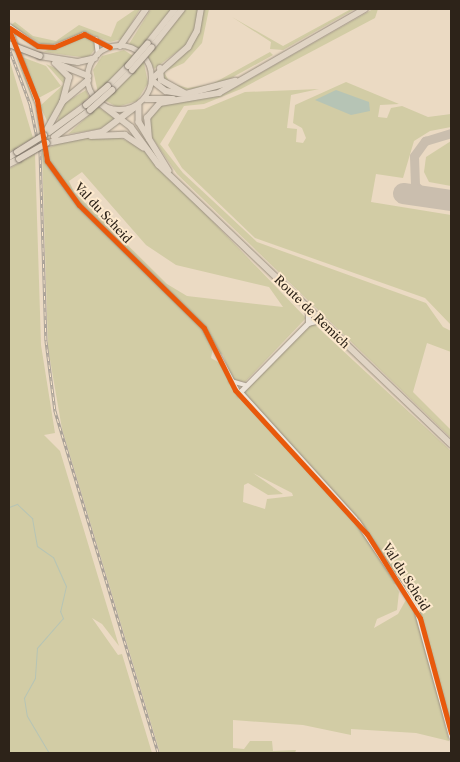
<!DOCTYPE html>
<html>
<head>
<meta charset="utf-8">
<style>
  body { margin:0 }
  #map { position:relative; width:460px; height:762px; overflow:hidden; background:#ebdac3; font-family:"Libre Caslon Text",serif }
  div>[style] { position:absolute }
  .green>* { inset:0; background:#d2cca5 }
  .water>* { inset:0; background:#b6c4b5 }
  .stream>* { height:1px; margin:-0.5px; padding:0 0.5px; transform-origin:0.5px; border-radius:0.5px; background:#b6c4b5 }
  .taxiway>* { height:9px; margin:-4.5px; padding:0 4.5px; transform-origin:4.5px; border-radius:4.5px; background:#cabeae }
  .runway>* { height:21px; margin:-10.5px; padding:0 10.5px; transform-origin:10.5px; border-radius:10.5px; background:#cabeae }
  .roads { filter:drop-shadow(0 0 1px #998f80) drop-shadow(0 0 1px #998f80) }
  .minor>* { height:4px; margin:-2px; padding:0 2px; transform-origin:2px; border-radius:2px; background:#ede4d9 }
  .secondary>* { height:5px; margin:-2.5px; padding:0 2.5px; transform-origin:2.5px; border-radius:2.5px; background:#ede4d9 }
  .primary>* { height:5.5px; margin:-2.75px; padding:0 2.75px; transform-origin:2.75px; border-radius:2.75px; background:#e0d4c4 }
  .primary>.ring { margin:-2.75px; padding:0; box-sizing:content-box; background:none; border:5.5px solid #e0d4c4; border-radius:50% }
  .motorway>* { height:6px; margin:-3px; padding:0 3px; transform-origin:3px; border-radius:3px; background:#e0d4c4 }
  .rail>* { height:3px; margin-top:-1.5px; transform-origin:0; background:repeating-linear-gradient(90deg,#fde9cd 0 4px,#aaa298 0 8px); box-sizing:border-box; border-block:1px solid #aaa298 }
  .bridges { filter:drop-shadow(0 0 1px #7f7569) drop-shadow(0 0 1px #7f7569) }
  .primary-bridge>* { height:5.5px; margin:-2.75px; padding:0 2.75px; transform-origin:2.75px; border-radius:2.75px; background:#e0d4c4 }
  .motorway-bridge>* { height:6px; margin:-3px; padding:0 3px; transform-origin:3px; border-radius:3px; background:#e0d4c4 }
  .cycleway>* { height:5px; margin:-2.5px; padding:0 2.5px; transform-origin:2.5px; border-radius:2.5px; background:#e8590c }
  span { translate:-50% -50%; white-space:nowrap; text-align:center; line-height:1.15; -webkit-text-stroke:4px #fde9cd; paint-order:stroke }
  .street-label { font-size:12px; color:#2d2319 }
  .frame { position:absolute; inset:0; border:10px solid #2d2319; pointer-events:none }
</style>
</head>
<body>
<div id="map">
  <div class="green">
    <i style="clip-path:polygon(136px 9px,140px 9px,122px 39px,110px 42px,85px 32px,46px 47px,11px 25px,15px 22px,33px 36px,56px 41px,79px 25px,111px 37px,117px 22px)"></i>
    <i style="clip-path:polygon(151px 9px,171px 9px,139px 49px,129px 44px)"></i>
    <i style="clip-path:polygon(186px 9px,199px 9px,195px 31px,186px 45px,154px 69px,148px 57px)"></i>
    <i style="clip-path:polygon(203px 9px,209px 9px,202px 43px,184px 63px,164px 72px,170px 83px,188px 88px,212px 84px,270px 52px,273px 55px,224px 82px,197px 89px,182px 90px,164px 81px,161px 73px,189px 48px)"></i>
    <i style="clip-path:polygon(351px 9px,355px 9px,283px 50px,270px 49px,271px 42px,232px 17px,283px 46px)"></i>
    <i style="clip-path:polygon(373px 9px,378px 9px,375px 18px,241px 89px,204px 104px,184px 106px,160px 144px,183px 173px,257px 242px,426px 303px,443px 327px,451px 331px,451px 352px,427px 343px,413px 392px,451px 430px,451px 438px,177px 174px,151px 136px,148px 118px,158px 106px,222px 95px)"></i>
    <i style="clip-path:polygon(84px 36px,95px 42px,96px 48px,88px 58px,43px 52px)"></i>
    <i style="clip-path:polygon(124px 50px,144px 63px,148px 83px,137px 101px,117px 107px,99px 97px,93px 70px,102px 56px)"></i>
    <i style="clip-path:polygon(15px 55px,30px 89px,22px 57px,46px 66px,61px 86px,33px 101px)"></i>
    <i style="clip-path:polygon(9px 58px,33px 138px,9px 152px,10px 146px)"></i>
    <i style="clip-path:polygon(46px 64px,64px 72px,68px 87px,48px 123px,40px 106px,64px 84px)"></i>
    <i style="clip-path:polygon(346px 82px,399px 104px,380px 105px,378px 117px,387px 118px,391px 108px,402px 106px,428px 117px,451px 114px,451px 127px,430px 131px,414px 141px,403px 178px,376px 174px,371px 202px,451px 215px,451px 325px,425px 298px,255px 238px,182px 168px,168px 145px,188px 110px,204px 109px,245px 92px,319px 89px,291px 95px,287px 128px,297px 129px,296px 142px,303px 143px,306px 138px,302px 128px,293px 123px,295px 105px)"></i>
    <i style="clip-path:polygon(86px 90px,89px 97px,57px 123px,63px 104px)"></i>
    <i style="clip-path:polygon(98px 107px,116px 119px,99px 129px,68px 134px)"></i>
    <i style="clip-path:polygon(evenodd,116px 136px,142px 148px,306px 318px,245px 382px,233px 380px,223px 355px,213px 348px,211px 358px,220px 363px,234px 391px,358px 525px,399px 586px,394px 584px,399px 592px,397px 610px,377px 619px,374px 628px,398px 614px,407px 598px,419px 620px,449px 741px,416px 733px,351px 729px,351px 735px,303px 725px,233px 720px,233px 748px,244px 749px,250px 741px,272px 741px,273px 751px,296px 750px,295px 753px,160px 753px,62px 429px,48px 348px,42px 151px,73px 137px,116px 136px,82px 172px,146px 245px,176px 265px,269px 287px,283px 307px,187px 296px,167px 284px,74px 192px,69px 181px,82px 172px,116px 136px,253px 473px,292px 493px,293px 496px,267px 499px,265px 509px,243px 502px,244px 485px,248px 483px,268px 495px,283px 494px,253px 473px)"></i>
    <i style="clip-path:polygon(451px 141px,451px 186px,429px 182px,424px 172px,426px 157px)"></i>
    <i style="clip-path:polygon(35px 154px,41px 345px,55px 433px,44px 435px,60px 451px,119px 646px,102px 624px,92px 618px,118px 655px,122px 654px,152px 753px,9px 753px,9px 169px)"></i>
    <i style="clip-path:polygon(313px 323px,451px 451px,451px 723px,419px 609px,359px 519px,243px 392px)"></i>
  </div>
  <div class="water">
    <i style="clip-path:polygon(336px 90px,369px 102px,370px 111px,351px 115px,315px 100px)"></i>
  </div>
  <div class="stream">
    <i style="left:9px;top:507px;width:9px;rotate:-21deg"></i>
    <i style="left:17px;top:504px;width:21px;rotate:43deg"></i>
    <i style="left:32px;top:518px;width:28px;rotate:80deg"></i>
    <i style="left:37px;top:546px;width:19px;rotate:35deg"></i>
    <i style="left:53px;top:557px;width:32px;rotate:66deg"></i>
    <i style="left:66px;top:586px;width:26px;rotate:103deg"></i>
    <i style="left:60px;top:611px;width:8px;rotate:67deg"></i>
    <i style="left:63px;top:618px;width:40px;rotate:131deg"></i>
    <i style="left:37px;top:648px;width:30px;rotate:94deg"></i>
    <i style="left:35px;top:678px;width:23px;rotate:119deg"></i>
    <i style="left:24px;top:698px;width:18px;rotate:81deg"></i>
    <i style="left:27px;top:716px;width:43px;rotate:59.3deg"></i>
  </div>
  <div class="taxiway">
    <i style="left:440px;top:199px;width:16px;rotate:-165deg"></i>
    <i style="left:425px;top:195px;width:14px;rotate:-135deg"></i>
    <i style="left:415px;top:185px;width:29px;rotate:-92deg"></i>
    <i style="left:414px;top:156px;width:19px;rotate:-54deg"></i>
    <i style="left:425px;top:141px;width:27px;rotate:-17deg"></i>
  </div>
  <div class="runway">
    <i style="left:403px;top:193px;width:49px;rotate:8.3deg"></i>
  </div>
  <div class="roads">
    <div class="minor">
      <i style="left:9px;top:26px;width:35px;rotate:35deg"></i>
      <i style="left:38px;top:46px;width:16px;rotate:4deg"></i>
      <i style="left:54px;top:47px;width:33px;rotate:-23deg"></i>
      <i style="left:84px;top:34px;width:29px;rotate:27deg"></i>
      <i style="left:11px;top:32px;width:78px;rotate:69.7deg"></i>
      <i style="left:38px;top:105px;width:57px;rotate:80.9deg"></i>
      <i style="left:47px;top:161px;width:54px;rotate:54deg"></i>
      <i style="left:79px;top:205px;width:175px;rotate:44.5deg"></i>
      <i style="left:204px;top:328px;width:76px;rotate:61.8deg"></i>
      <i style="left:96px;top:39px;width:16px;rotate:83deg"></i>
      <i style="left:231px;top:381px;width:15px;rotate:16deg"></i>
    </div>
    <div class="secondary">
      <i style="left:308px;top:308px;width:15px;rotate:90deg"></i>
      <i style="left:320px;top:320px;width:12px;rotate:166deg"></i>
      <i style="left:308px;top:323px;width:97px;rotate:134.6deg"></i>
      <i style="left:240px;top:392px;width:171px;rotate:47.8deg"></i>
      <i style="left:357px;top:521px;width:106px;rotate:56.2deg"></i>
      <i style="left:416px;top:609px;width:132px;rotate:74.6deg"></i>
    </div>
    <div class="primary">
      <i class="ring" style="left:88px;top:46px;width:58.5px;height:58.5px"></i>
      <i style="left:40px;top:56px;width:38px;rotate:9deg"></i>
      <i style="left:78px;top:62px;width:17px;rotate:-13deg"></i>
      <i style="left:56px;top:63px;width:35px;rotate:22deg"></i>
      <i style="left:153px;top:81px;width:16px;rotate:38deg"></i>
      <i style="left:166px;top:91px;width:20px;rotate:9deg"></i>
      <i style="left:186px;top:94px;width:51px;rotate:-14.9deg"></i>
      <i style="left:146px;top:99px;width:27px"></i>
      <i style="left:96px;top:100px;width:44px;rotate:37.6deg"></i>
      <i style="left:131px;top:127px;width:47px;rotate:53.6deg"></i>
      <i style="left:159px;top:165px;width:404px;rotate:43.7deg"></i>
      <i style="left:139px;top:105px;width:17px;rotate:90deg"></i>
      <i style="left:139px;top:122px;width:57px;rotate:58.5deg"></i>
      <i style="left:91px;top:136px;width:34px;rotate:-2deg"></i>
      <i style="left:125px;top:135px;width:22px;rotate:34deg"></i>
      <i style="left:149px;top:139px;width:21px;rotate:-95deg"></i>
      <i style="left:147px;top:118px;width:20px;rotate:-49deg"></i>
      <i style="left:160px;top:103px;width:60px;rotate:-9.6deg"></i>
      <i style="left:219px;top:93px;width:168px;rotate:-29.9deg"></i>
    </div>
    <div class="motorway">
      <i style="left:148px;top:43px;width:43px;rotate:-51.5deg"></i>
      <i style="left:120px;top:46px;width:45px;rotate:-54.9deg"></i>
      <i style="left:152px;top:47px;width:48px;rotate:-51.7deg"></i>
      <i style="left:55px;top:63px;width:20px;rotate:45deg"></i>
      <i style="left:69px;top:77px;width:23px;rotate:105deg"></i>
      <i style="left:160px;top:68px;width:12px;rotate:85deg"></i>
      <i style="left:161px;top:80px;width:29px;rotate:29deg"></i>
      <i style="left:153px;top:78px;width:47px;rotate:-41.5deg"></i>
      <i style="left:188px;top:47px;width:18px;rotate:-61deg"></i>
      <i style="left:197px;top:31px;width:22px;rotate:-80deg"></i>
      <i style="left:108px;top:86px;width:28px;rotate:-45deg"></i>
      <i style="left:112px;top:90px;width:28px;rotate:-45deg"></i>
      <i style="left:49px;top:132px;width:46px;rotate:-36.1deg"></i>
      <i style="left:44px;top:135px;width:38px;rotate:-61deg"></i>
      <i style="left:62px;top:102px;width:34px;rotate:-40deg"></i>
      <i style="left:54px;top:137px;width:45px;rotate:-36.9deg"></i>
      <i style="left:47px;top:143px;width:56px;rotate:-11.3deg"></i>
      <i style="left:102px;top:132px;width:40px;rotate:-37deg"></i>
      <i style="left:9px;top:157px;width:9px;rotate:-32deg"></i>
      <i style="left:9px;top:164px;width:11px;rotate:-27deg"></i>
    </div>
  </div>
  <div class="rail">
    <i style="left:9px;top:48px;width:60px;rotate:69.4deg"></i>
    <i style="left:30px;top:104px;width:49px;rotate:78.2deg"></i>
    <i style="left:40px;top:152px;width:189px;rotate:88.2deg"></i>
    <i style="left:46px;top:341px;width:71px;rotate:82.7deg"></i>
    <i style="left:55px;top:411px;width:357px;rotate:73.2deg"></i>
  </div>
  <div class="bridges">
    <div class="primary-bridge">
      <i style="left:9px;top:44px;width:33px;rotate:21deg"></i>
    </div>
    <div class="motorway-bridge">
      <i style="left:128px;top:66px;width:30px;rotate:-49deg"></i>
      <i style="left:132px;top:70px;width:30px;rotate:-49deg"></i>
      <i style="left:86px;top:105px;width:29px;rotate:-41deg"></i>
      <i style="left:90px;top:110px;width:30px;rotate:-42deg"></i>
      <i style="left:17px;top:152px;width:32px;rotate:-32deg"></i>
      <i style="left:19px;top:159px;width:32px;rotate:-30deg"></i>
    </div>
  </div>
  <div class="cycleway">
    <i style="left:10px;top:28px;width:33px;rotate:33deg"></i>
    <i style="left:38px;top:46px;width:16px;rotate:4deg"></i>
    <i style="left:54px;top:47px;width:33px;rotate:-23deg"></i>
    <i style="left:84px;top:34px;width:29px;rotate:27deg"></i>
    <i style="left:9px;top:30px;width:75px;rotate:68.2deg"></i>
    <i style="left:37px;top:100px;width:62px;rotate:80.7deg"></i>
    <i style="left:47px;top:161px;width:54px;rotate:54deg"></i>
    <i style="left:79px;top:205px;width:175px;rotate:44.5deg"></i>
    <i style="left:204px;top:328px;width:69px;rotate:63.4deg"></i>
    <i style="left:235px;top:390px;width:195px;rotate:47.5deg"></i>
    <i style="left:367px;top:534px;width:99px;rotate:57.8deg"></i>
    <i style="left:420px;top:618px;width:119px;rotate:74.9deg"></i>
  </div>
  <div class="street-label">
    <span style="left:103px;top:213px;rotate:47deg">Val du Scheid</span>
    <span style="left:312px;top:312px;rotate:44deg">Route de Remich</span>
    <span style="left:406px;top:577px;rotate:58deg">Val du Scheid</span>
  </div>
  <div class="frame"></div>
</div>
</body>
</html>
